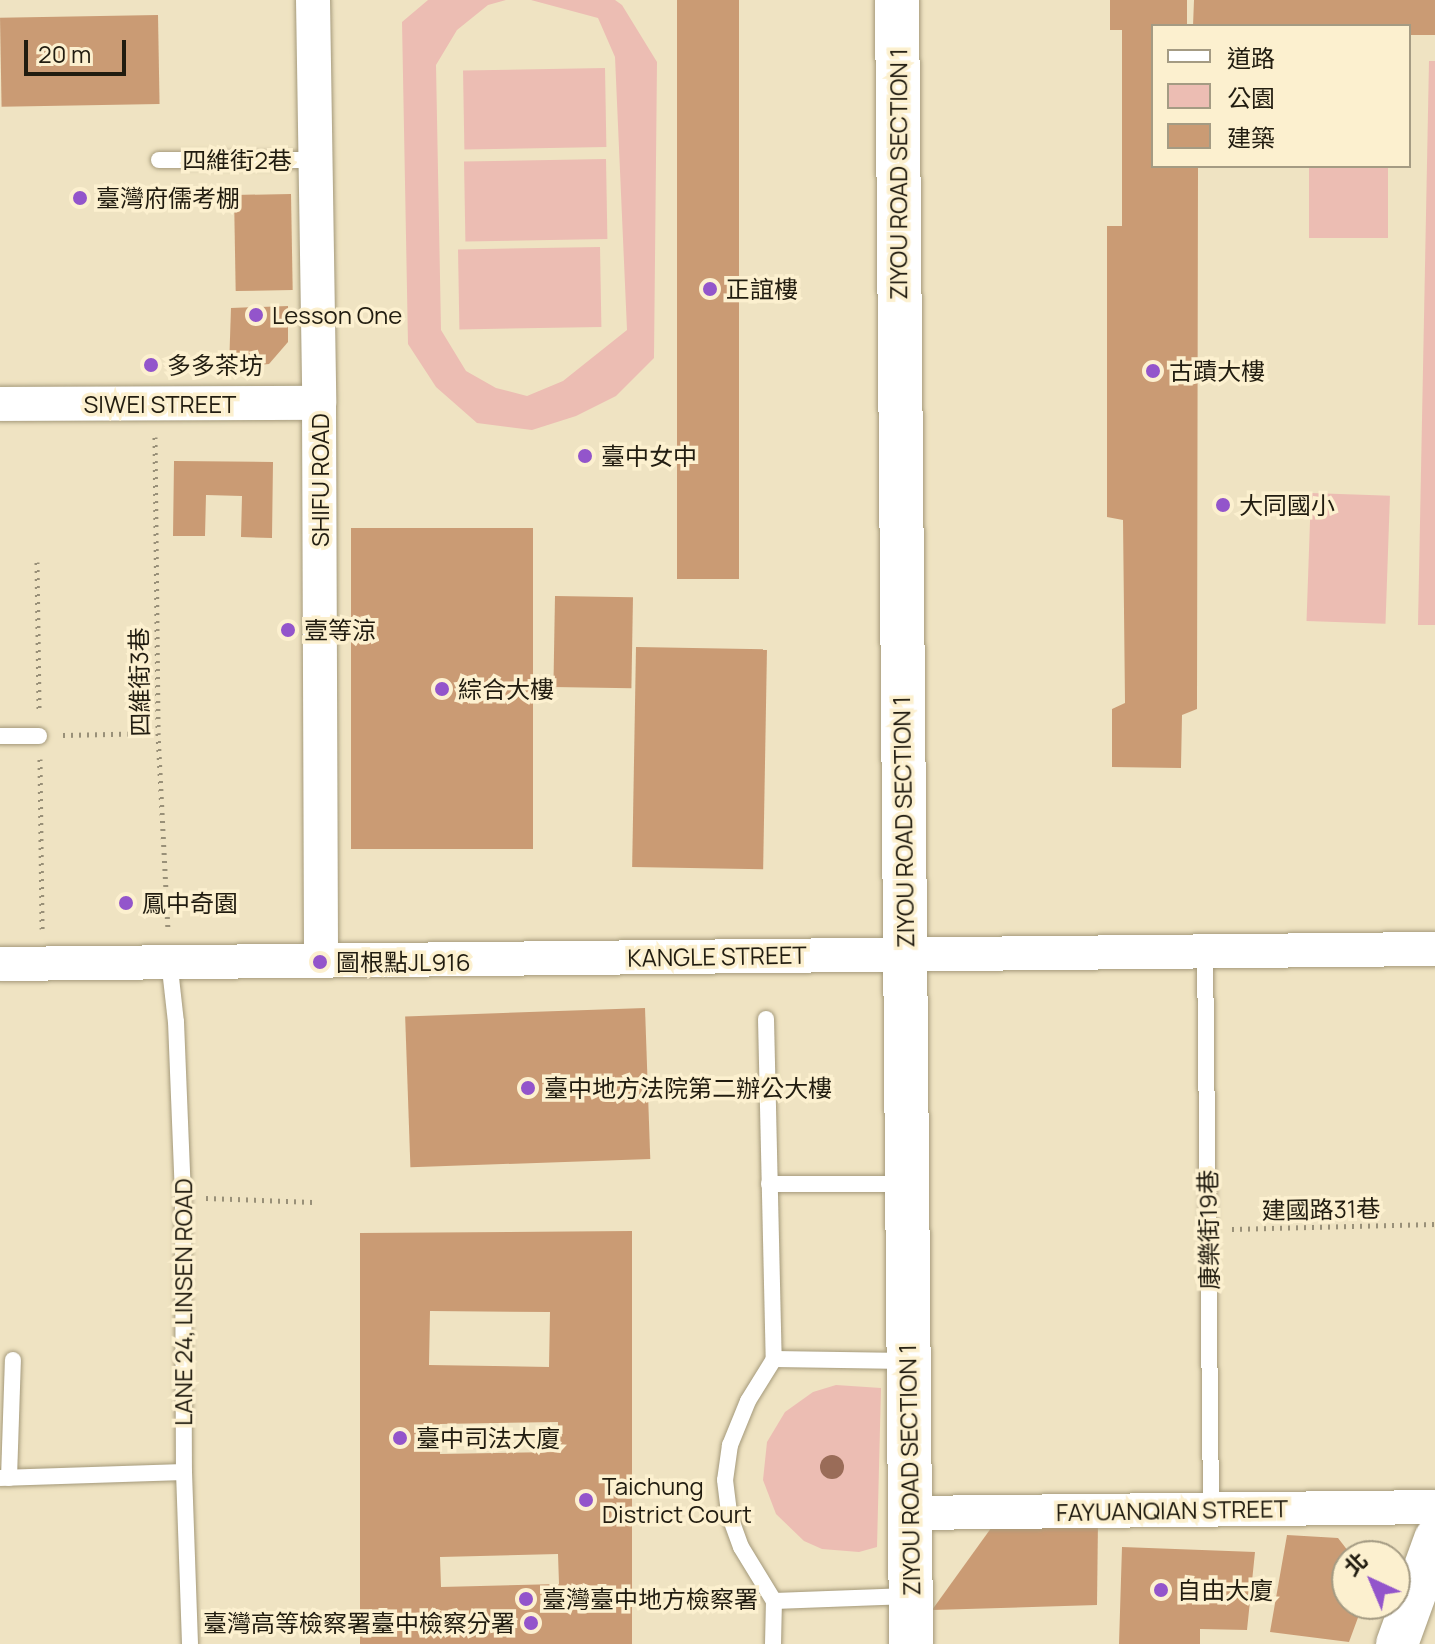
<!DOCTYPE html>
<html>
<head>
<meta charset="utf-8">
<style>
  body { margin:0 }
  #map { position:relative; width:1435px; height:1644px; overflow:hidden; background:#efe3c2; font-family:Manrope,"Noto Sans TC",sans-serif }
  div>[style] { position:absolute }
  .green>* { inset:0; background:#ecbdb3; transform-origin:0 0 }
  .building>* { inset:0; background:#ca9b74; transform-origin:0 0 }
  .path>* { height:5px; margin-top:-2.5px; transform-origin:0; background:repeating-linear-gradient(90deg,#999078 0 2px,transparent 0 8px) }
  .roads { filter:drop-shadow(0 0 2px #a4997a) drop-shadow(0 0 2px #a4997a) }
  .service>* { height:16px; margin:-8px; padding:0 8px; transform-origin:8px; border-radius:8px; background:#fff }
  .minor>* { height:34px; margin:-17px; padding:0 17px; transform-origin:17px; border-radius:17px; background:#fff }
  .tertiary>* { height:42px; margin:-21px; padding:0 21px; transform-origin:21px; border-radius:21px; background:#fff }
  .secondary>* { height:44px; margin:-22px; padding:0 22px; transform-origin:22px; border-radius:22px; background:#fff }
  .trees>* { width:24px; height:24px; margin:-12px; border-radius:50%; background:#9a6c58 }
  .dots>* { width:22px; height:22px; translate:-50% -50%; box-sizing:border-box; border:4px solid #fcf0cf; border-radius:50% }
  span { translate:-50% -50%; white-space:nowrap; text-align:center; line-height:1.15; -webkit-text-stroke:7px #fcf0cf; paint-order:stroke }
  .street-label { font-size:24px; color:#211c10 }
  .poi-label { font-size:24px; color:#211c10 }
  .left { translate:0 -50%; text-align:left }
  .right { translate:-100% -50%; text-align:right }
  .legend { position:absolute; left:1151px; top:24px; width:260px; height:144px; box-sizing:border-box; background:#fcf0cf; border:2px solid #a49b83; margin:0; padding:10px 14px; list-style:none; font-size:24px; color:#211c10 }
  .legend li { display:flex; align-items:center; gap:16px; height:40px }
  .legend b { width:40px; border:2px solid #a49b83 }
  .north { position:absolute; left:1331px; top:1540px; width:80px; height:80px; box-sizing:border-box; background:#fcf0cf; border:2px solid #a49b83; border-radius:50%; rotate:316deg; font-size:22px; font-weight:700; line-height:32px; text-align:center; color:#211c10 }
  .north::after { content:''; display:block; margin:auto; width:28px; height:36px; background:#9355cb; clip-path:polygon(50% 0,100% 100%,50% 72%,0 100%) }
  .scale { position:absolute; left:24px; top:40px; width:102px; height:36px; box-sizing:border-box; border:4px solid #211c10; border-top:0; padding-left:10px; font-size:24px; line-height:28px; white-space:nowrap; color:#211c10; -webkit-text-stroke:6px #fcf0cf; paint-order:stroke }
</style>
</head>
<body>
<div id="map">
  <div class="green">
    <i style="clip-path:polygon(428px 0,506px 0,488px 5px,457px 30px,436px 65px,441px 330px,466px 371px,496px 388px,527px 396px,563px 381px,627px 330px,615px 57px,598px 18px,531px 0,615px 0,622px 5px,657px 62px,654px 358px,616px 396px,576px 416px,532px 430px,477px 423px,436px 387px,408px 344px,402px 22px)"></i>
    <i style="clip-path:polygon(1429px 61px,1435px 61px,1435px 625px,1418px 625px)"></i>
    <i style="left:605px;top:68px;width:79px;height:142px;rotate:89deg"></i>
    <i style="left:606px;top:159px;width:80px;height:142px;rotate:89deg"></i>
    <i style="left:1309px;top:166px;width:79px;height:72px"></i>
    <i style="left:600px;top:247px;width:80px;height:142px;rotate:89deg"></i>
    <i style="left:1311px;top:493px;width:79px;height:128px;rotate:2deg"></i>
    <i style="clip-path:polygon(836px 1385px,881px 1388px,877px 1547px,859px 1552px,822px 1549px,804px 1541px,776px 1514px,763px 1480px,767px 1442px,785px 1412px,813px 1392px)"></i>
  </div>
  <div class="building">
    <i style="left:677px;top:0;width:62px;height:579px"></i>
    <i style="clip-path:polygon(1110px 0,1187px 0,1187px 26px,1153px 26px,1153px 166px,1198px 166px,1197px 709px,1182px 715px,1181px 768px,1112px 767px,1112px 709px,1125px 703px,1123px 520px,1107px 517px,1107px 226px,1122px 226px,1122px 30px,1110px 30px)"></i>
    <i style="clip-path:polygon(1194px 0,1435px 0,1435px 35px,1409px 35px,1409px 26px,1193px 26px)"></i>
    <i style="left:158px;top:15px;width:89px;height:158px;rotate:89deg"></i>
    <i style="left:291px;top:194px;width:96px;height:57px;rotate:89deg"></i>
    <i style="clip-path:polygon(288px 306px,288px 342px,269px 364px,229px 368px,231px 308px)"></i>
    <i style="clip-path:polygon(174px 461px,273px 462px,272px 538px,241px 537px,242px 496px,206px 495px,205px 536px,173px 536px)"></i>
    <i style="left:533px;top:528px;width:321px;height:182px;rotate:90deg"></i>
    <i style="left:555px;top:596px;width:78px;height:91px;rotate:1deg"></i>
    <i style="left:636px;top:647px;width:131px;height:220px;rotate:1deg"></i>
    <i style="left:645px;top:1008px;width:151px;height:240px;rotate:88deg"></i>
    <i style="clip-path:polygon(evenodd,632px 1231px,632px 1644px,360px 1644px,360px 1233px,632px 1231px,430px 1311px,550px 1312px,549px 1367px,429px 1365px,430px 1311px,632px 1231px,558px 1422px,558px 1452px,440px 1454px,440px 1424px,558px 1422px,632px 1231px,558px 1554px,559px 1584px,441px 1587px,440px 1557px,558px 1554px)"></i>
    <i style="clip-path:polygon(1098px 1520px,1097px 1605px,932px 1610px,994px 1524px)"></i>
    <i style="clip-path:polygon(1287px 1535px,1338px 1538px,1352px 1556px,1347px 1556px,1347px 1604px,1363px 1604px,1349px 1642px,1270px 1632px)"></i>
    <i style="clip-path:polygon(1122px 1547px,1255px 1552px,1247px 1630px,1200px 1629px,1200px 1644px,1119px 1644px)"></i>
  </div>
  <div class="path">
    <i style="left:155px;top:437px;width:296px;rotate:89.4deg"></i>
    <i style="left:158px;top:733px;width:198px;rotate:87.1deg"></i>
    <i style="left:37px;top:562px;width:151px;rotate:89.2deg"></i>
    <i style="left:63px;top:735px;width:95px;rotate:-1.2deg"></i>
    <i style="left:40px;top:759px;width:170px;rotate:89.3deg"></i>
    <i style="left:206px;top:1198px;width:107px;rotate:2.1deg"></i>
    <i style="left:1232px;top:1229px;width:203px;rotate:-1.4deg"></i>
  </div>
  <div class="roads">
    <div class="service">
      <i style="left:159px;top:160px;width:156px"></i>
      <i style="left:0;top:736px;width:39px"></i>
      <i style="left:1205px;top:951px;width:558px;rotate:89.38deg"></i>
      <i style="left:169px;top:960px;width:62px;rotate:83.6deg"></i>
      <i style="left:176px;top:1022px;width:175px;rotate:87.7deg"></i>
      <i style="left:183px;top:1197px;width:275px;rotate:89.8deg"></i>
      <i style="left:184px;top:1472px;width:172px;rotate:88deg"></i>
      <i style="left:766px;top:1019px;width:340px;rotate:88.7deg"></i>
      <i style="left:769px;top:1184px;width:137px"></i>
      <i style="left:907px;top:1361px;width:133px;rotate:-179.1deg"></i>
      <i style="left:774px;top:1359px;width:49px;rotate:121.8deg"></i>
      <i style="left:748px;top:1401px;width:48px;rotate:112.2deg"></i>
      <i style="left:730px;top:1445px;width:35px;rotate:98deg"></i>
      <i style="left:725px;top:1480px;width:34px;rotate:83deg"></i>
      <i style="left:729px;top:1514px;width:35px;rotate:70deg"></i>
      <i style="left:741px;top:1547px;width:63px;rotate:58.6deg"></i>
      <i style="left:774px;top:1601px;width:135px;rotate:-2.1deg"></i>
      <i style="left:0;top:1478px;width:184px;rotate:-1.9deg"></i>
      <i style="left:9px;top:1478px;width:118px;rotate:-88.1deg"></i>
      <i style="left:773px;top:1644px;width:43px;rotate:-88.7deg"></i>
    </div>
    <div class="minor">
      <i style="left:313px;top:0;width:403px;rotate:89.1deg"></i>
      <i style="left:319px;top:403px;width:556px;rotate:89.79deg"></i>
      <i style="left:0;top:404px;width:319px;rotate:-0.2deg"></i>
      <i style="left:0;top:964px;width:1435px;rotate:-0.6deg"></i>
      <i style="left:910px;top:1513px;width:525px;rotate:-0.65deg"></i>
    </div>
    <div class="tertiary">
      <i style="left:1397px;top:1644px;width:112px;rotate:-70.1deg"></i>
    </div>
    <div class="secondary">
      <i style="left:897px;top:0;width:1644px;rotate:89.51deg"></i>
    </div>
  </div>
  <div class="trees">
    <i style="left:832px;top:1467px"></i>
  </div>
  <div class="dots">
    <i style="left:80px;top:198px;background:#9355cb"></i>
    <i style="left:710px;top:289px;background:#9355cb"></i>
    <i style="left:256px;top:315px;background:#9355cb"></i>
    <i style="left:151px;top:365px;background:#9355cb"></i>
    <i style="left:1153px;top:371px;background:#9355cb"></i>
    <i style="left:585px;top:456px;background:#9355cb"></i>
    <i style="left:1223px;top:505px;background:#9355cb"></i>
    <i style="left:288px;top:630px;background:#9355cb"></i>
    <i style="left:442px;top:689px;background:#9355cb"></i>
    <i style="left:126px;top:903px;background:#9355cb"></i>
    <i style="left:320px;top:962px;background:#9355cb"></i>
    <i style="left:528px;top:1088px;background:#9355cb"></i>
    <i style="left:400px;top:1438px;background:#9355cb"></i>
    <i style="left:586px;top:1500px;background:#9355cb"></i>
    <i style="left:1161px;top:1590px;background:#9355cb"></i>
    <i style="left:526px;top:1599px;background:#9355cb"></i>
    <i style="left:531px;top:1623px;background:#9355cb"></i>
  </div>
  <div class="street-label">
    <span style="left:237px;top:160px">四維街2巷</span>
    <span style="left:898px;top:174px;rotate:-90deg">ZIYOU ROAD SECTION 1</span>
    <span style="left:160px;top:404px">SIWEI STREET</span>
    <span style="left:320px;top:480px;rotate:-90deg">SHIFU ROAD</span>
    <span style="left:139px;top:682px;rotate:-91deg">四維街3巷</span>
    <span style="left:903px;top:822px;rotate:-91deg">ZIYOU ROAD SECTION 1</span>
    <span style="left:717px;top:956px;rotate:-1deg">KANGLE STREET</span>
    <span style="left:1321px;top:1209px;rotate:-1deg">建國路31巷</span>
    <span style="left:1208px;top:1230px;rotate:-91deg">康樂街19巷</span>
    <span style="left:183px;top:1302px;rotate:-90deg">LANE 24, LINSEN ROAD</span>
    <span style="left:909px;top:1470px;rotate:-91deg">ZIYOU ROAD SECTION 1</span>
    <span style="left:1172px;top:1510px;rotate:-1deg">FAYUANQIAN STREET</span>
  </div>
  <div class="poi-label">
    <span class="left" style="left:96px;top:198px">臺灣府儒考棚</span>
    <span class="left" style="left:726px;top:289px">正誼樓</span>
    <span class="left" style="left:272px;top:315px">Lesson One</span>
    <span class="left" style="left:167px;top:365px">多多茶坊</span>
    <span class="left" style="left:1169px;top:371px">古蹟大樓</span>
    <span class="left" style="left:601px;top:456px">臺中女中</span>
    <span class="left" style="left:1239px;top:505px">大同國小</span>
    <span class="left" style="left:304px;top:630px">壹等涼</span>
    <span class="left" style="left:458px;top:689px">綜合大樓</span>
    <span class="left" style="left:142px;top:903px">鳳中奇園</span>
    <span class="left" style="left:336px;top:962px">圖根點JL916</span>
    <span class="left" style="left:544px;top:1088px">臺中地方法院第二辦公大樓</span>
    <span class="left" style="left:416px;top:1438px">臺中司法大廈</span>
    <span class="left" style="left:602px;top:1500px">Taichung<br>District Court</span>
    <span class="left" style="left:1177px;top:1590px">自由大廈</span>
    <span class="left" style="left:542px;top:1599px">臺灣臺中地方檢察署</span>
    <span class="right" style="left:515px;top:1623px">臺灣高等檢察署臺中檢察分署</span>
  </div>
  <ul class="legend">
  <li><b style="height:10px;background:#fff"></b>道路</li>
  <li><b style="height:22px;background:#ecbdb3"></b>公園</li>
  <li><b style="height:22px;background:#ca9b74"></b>建築</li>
  </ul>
  <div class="north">北</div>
  <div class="scale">20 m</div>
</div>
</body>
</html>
